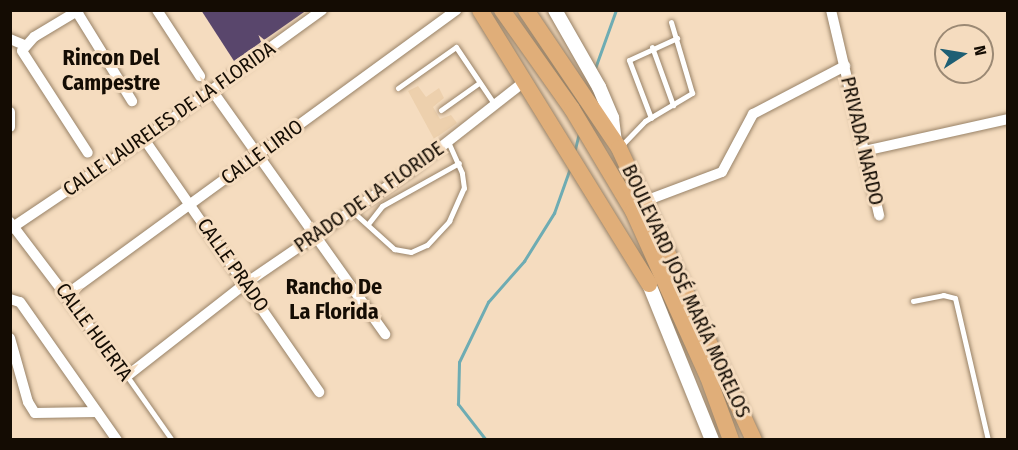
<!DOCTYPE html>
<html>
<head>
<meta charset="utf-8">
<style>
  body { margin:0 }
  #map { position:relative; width:1018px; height:450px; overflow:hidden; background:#f5dcbf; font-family:"Fira Sans Condensed",sans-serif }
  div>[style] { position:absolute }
  .built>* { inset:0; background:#edd0ad }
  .stream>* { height:3px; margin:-1.5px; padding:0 1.5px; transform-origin:1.5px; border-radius:1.5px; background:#6eacb3 }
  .building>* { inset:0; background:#59466c }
  .roads { filter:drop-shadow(0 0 2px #988267) drop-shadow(0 0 2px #988267) }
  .service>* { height:5px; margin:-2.5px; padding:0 2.5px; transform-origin:2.5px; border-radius:2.5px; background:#fff }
  .minor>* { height:10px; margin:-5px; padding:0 5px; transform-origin:5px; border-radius:5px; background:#fff }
  .tertiary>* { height:14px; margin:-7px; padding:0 7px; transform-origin:7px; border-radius:7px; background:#fff }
  .primary>* { height:16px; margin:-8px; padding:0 8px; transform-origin:8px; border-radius:8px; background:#e0ae79 }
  span { translate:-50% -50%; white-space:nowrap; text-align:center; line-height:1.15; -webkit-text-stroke:6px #f5dcbf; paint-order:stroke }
  .street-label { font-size:20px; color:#140c03 }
  .quarter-label { font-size:22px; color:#140c03; font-weight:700 }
  .frame { position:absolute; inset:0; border:12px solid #140c03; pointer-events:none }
  .north { position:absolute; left:934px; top:24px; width:60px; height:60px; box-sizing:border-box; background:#f5dcbf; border:2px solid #9b8974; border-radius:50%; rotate:78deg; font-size:16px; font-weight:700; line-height:24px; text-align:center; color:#140c03 }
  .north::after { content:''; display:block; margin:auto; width:21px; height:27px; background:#1e5f74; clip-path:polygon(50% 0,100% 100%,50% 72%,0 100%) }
</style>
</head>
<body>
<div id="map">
  <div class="built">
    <i style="clip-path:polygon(418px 86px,426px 97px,439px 88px,444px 98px,433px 107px,440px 119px,451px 115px,457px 123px,434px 139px,408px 91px)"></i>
  </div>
  <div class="stream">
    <i style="left:594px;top:71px;width:65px;rotate:-70.2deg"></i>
    <i style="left:575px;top:149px;width:16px;rotate:-76deg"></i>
    <i style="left:486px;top:440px;width:46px;rotate:-127.9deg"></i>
    <i style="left:458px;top:404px;width:42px;rotate:-88.6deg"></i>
    <i style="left:459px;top:362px;width:67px;rotate:-64.2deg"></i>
    <i style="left:488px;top:302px;width:55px;rotate:-48.7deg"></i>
    <i style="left:524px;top:261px;width:57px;rotate:-58deg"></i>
    <i style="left:554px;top:213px;width:48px;rotate:-70.4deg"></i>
  </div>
  <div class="building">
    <i style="clip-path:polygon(201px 10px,307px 10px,234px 61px)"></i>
  </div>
  <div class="roads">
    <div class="service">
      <i style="left:652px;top:47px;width:62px;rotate:70.1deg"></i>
      <i style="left:398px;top:88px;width:71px;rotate:-35.3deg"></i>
      <i style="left:456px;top:47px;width:70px;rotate:56.1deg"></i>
      <i style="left:441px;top:110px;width:47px;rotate:-35.4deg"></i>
      <i style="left:651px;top:118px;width:62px;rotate:-110.8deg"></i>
      <i style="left:629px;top:60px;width:53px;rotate:-24.6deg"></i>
      <i style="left:620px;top:147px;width:36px;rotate:-46deg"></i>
      <i style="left:645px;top:121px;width:55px;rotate:-30.8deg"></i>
      <i style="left:692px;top:93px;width:74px;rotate:-106.5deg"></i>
      <i style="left:352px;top:211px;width:57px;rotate:42.1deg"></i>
      <i style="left:394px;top:249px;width:17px;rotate:10deg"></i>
      <i style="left:411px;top:252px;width:17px;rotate:-24deg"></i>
      <i style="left:427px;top:245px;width:33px;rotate:-47deg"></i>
      <i style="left:449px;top:221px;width:36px;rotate:-66deg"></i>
      <i style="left:464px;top:188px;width:15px;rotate:-98deg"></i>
      <i style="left:462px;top:173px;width:34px;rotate:-114deg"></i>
      <i style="left:368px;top:224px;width:23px;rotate:-52deg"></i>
      <i style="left:382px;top:206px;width:88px;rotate:-29.2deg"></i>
      <i style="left:913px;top:301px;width:31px;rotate:-11deg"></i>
      <i style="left:943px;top:295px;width:12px;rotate:14deg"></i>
      <i style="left:955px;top:298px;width:146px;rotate:76.9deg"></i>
      <i style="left:127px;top:376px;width:78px;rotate:54.9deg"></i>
    </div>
    <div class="minor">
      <i style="left:79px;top:10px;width:52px;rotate:149deg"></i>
      <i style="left:34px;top:37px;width:18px;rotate:131deg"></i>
      <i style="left:22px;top:51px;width:121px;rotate:57.1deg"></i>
      <i style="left:157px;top:10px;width:79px;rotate:56.9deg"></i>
      <i style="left:831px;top:10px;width:211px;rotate:76.8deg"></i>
      <i style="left:77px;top:12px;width:105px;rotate:58.3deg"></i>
      <i style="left:10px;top:39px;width:15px;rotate:23deg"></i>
      <i style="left:211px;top:89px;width:301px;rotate:54.6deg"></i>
      <i style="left:10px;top:112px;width:15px;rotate:90deg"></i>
      <i style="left:144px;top:139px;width:308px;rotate:55.3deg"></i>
      <i style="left:864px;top:151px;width:148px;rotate:-12.5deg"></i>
      <i style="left:645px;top:201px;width:82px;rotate:-20.6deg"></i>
      <i style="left:722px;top:172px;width:66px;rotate:-61.9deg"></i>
      <i style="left:753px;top:114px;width:104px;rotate:-27.6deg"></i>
      <i style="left:10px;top:222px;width:193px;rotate:52.8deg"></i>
      <i style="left:127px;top:376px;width:151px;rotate:-38deg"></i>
      <i style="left:246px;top:283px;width:197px;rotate:-34.3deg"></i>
      <i style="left:409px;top:172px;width:147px;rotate:-38.1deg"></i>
      <i style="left:10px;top:229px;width:161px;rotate:-33.9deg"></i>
      <i style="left:144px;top:139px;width:220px;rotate:-35.9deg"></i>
      <i style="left:67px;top:294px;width:482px;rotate:-36.1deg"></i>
      <i style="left:10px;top:299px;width:10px;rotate:17deg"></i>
      <i style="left:20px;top:302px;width:169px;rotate:54.9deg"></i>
      <i style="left:10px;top:338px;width:66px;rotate:74.3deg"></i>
      <i style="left:28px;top:402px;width:13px;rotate:58deg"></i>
      <i style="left:35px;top:413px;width:62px;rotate:-0.9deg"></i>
    </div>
    <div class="tertiary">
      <i style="left:555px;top:10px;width:89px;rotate:60.3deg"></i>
      <i style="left:599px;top:87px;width:34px;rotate:67deg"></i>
      <i style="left:612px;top:118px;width:23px;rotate:83deg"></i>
      <i style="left:649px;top:284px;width:168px;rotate:68deg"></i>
    </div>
    <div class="primary">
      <i style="left:480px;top:10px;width:322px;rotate:58.3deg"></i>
      <i style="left:502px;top:10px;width:121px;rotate:54.7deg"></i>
      <i style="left:572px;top:109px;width:119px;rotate:59.1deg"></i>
      <i style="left:633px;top:211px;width:182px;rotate:65.7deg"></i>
      <i style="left:708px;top:377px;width:67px;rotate:69.9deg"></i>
      <i style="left:526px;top:10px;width:166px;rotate:56deg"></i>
      <i style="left:619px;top:148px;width:322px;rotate:65.2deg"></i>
    </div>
  </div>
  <div class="street-label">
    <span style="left:169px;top:119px;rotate:-35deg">CALLE LAURELES DE LA FLORIDA</span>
    <span style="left:862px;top:141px;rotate:77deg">PRIVADA NARDO</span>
    <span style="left:262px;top:152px;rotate:-36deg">CALLE LIRIO</span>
    <span style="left:369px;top:197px;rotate:-35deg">PRADO DE LA FLORIDE</span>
    <span style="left:233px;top:265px;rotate:55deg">CALLE PRADO</span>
    <span style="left:686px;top:291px;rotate:65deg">BOULEVARD JOSÉ MARÍA MORELOS</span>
    <span style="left:94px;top:332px;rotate:54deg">CALLE HUERTA</span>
  </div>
  <div class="quarter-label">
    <span style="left:111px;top:70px">Rincon Del<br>Campestre</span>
    <span style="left:334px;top:299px">Rancho De<br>La Florida</span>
  </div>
  <div class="frame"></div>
  <div class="north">N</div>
</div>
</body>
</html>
